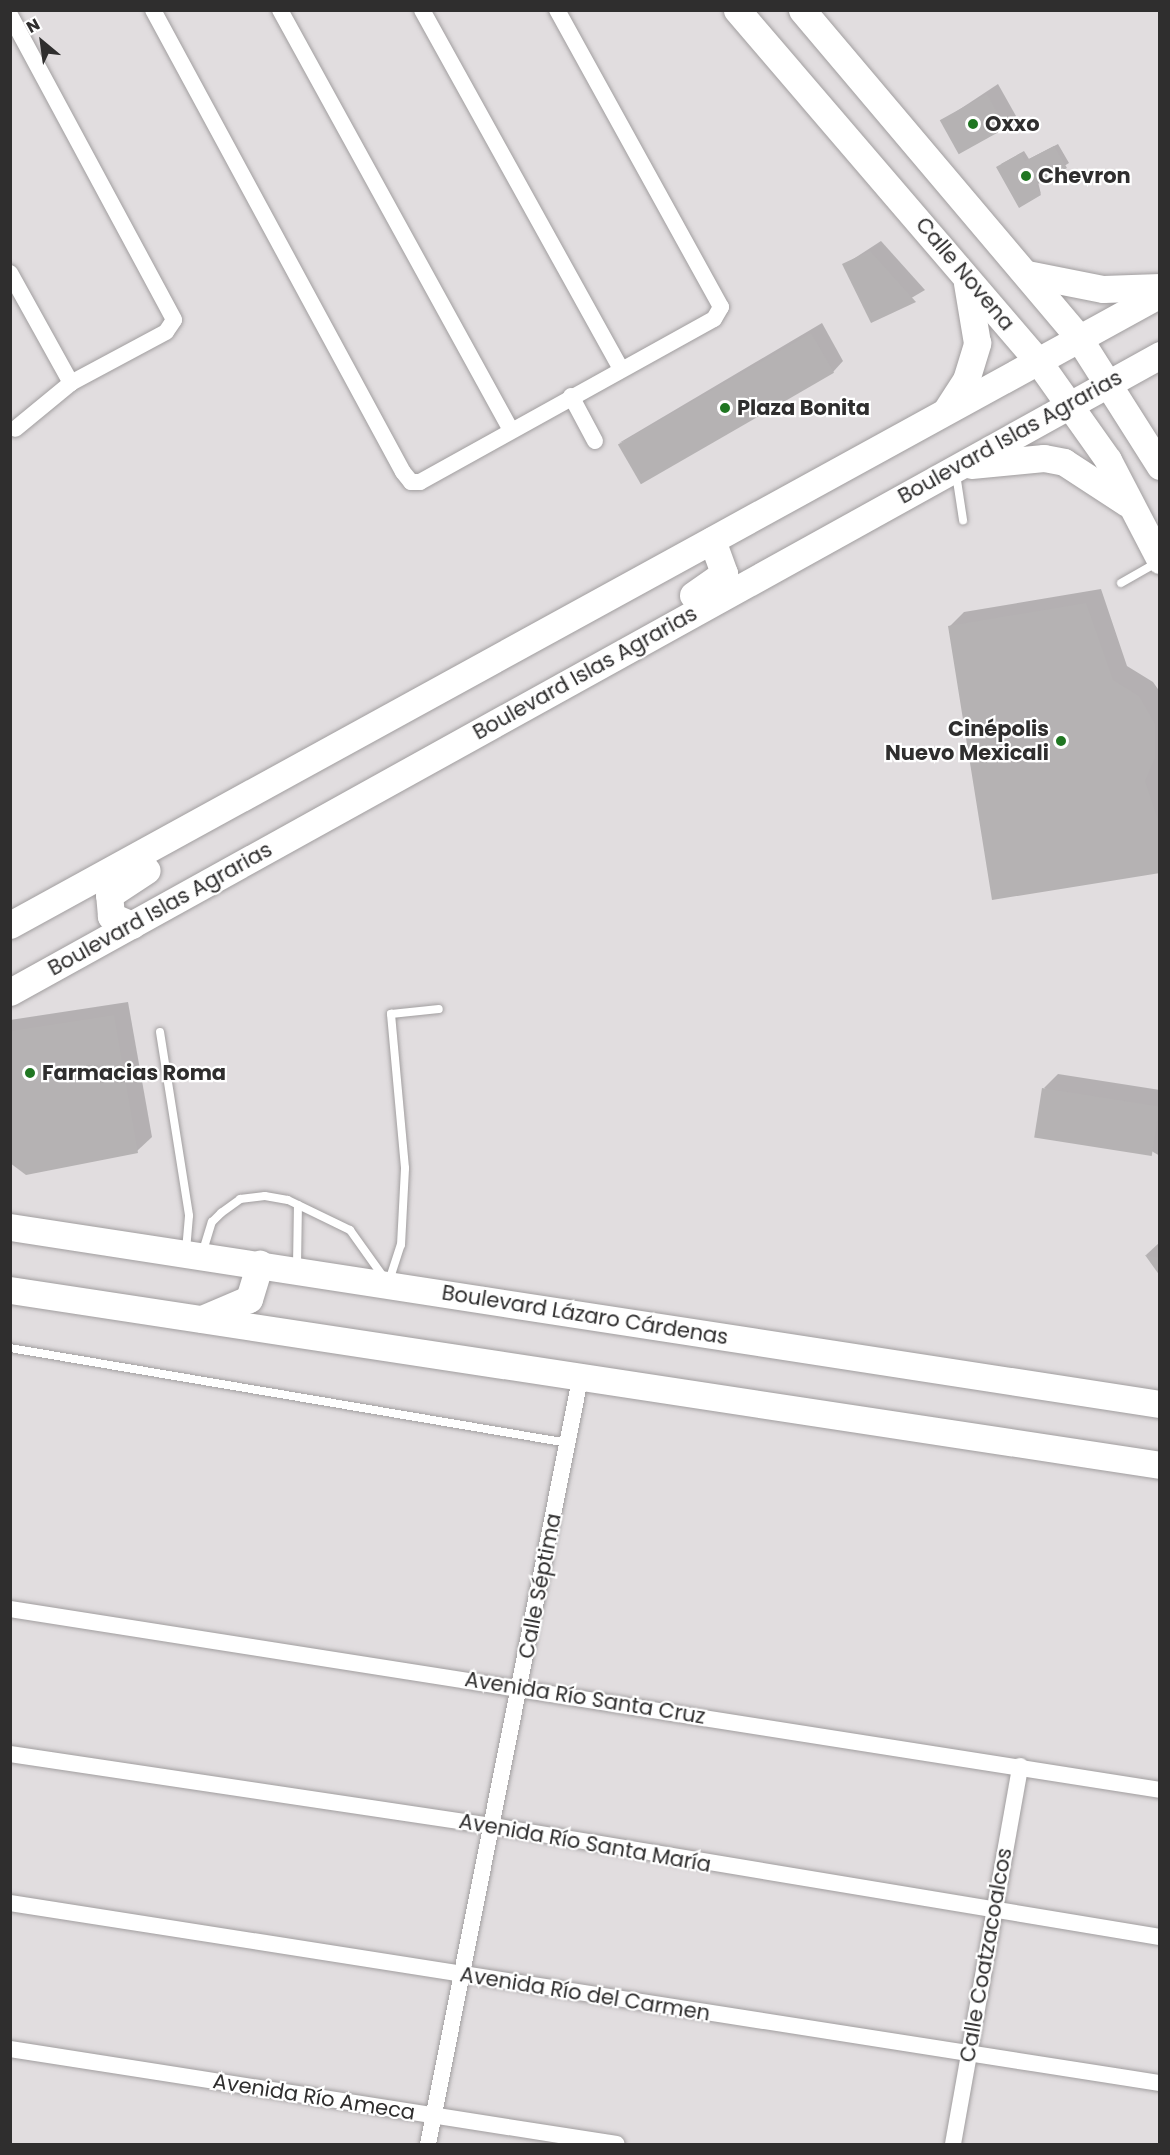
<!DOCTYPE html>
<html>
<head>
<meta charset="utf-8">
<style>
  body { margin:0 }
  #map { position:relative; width:1170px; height:2155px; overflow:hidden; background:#e1dddf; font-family:Poppins,sans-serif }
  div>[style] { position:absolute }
  .shadow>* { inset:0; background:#0003 }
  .building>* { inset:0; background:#b5b2b3; transform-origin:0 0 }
  .roads { filter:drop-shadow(0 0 2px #a19e9f) drop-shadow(0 0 2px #a19e9f) }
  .service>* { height:8px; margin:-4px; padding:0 4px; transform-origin:4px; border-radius:4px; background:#fff }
  .minor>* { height:16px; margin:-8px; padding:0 8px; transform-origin:8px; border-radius:8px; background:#fff }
  .primary>* { height:27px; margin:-13.5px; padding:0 13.5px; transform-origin:13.5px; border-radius:13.5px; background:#fff }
  .dots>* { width:16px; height:16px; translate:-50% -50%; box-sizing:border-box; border:3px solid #fff; border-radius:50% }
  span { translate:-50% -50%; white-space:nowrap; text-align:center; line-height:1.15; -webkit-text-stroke:4.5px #fff; paint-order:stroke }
  .poi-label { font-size:21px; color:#2f2e2e; font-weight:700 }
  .left { translate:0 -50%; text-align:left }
  .right { translate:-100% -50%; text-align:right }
  .street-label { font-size:21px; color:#2f2e2e }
  .frame { position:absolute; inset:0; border:12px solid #2f2e2e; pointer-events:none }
  .north { position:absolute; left:12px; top:12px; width:60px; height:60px; -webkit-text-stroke:4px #fff; paint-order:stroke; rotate:331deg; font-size:16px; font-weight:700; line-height:24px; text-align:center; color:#2f2e2e }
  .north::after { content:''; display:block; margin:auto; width:21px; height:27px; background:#2f2e2e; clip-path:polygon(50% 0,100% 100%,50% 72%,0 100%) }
</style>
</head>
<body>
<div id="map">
  <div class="shadow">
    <i style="clip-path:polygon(998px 84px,1016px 116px,1005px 127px,942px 121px)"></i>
    <i style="clip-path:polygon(1058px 144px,1069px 163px,1038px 182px,1041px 194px,1001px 164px,1024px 151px,1029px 159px)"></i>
    <i style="clip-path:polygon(881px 241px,925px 290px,872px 321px,844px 265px)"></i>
    <i style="clip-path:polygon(822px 323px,843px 361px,833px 372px,619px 443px)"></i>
    <i style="clip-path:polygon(1101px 589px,1127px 666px,1153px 682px,1160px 692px,1160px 871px,949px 627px,964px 612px)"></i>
    <i style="clip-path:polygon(128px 1002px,152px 1137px,137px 1151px,10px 1161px,10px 1020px)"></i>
    <i style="clip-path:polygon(1058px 1074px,1160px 1090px,1160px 1156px,1044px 1088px)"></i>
    <i style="clip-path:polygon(1160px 1242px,1160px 1273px,1146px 1255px)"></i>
  </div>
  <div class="building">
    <i style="left:987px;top:94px;width:39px;height:54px;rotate:61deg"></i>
    <i style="clip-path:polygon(1054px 146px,1067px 168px,1036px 185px,1041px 195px,1019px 208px,996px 167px,1021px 153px,1025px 161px)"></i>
    <i style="clip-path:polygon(870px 251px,916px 302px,871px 323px,842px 264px)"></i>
    <i style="left:811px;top:333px;width:46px;height:223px;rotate:60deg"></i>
    <i style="clip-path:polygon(1086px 603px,1113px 680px,1139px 696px,1155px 724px,1155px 758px,1145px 781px,1160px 826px,1160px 873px,992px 900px,948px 626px)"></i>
    <i style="clip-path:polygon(114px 1015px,138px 1153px,26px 1175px,10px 1163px,10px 1031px)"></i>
    <i style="left:1042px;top:1088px;width:119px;height:50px;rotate:9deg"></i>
    <i style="clip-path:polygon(1145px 1255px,1160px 1258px,1160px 1276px)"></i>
  </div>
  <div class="roads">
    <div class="service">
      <i style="left:956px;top:474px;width:47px;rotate:81.3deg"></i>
      <i style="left:1121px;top:583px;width:40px;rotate:-29.7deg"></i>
      <i style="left:160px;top:1032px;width:186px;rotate:81deg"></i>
      <i style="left:189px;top:1216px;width:36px;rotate:95deg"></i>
      <i style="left:202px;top:1254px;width:34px;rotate:-73deg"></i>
      <i style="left:212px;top:1222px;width:13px;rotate:-45deg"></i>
      <i style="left:221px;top:1213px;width:24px;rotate:-36deg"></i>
      <i style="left:240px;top:1199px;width:25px;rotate:-7deg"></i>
      <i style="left:265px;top:1196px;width:23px;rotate:10deg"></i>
      <i style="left:288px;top:1200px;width:69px;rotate:25.8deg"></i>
      <i style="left:350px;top:1230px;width:60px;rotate:54.5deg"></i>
      <i style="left:297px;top:1266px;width:61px;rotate:-89.1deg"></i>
      <i style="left:389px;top:1281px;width:38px;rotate:-72deg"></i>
      <i style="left:401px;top:1245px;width:77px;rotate:-87deg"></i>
      <i style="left:405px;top:1168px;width:155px;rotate:-95.2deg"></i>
      <i style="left:391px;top:1014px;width:48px;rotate:-5.9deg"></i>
      <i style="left:10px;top:1348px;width:566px;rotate:9.66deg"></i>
    </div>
    <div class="minor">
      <i style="left:153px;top:10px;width:525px;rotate:61.58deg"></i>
      <i style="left:403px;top:472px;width:13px;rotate:51deg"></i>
      <i style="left:411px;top:482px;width:9px"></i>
      <i style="left:420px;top:482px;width:336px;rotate:-29deg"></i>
      <i style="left:714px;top:319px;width:14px;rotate:-60deg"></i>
      <i style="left:721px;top:307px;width:339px;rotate:-118.9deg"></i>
      <i style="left:280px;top:10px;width:480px;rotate:61.2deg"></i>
      <i style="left:422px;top:10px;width:408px;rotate:61deg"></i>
      <i style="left:10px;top:15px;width:346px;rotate:61.7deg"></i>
      <i style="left:174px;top:320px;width:14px;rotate:124deg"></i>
      <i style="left:166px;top:332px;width:108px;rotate:151.8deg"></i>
      <i style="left:71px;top:383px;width:72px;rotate:140.6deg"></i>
      <i style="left:10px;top:273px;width:126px;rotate:61deg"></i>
      <i style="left:571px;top:396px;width:51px;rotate:61.9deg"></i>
      <i style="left:10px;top:1609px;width:1164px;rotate:8.94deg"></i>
      <i style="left:10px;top:1754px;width:488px;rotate:8.5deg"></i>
      <i style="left:493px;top:1826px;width:676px;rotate:9.45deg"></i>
      <i style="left:10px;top:1903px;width:1164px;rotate:8.9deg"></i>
      <i style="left:10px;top:2049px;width:614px;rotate:8.9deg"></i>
      <i style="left:428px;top:2144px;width:780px;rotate:-78.76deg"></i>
      <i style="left:953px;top:2144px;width:384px;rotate:-79.9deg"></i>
    </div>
    <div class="primary">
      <i style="left:737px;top:10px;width:462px;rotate:49.4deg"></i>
      <i style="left:1038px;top:361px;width:121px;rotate:54.7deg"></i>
      <i style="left:1108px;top:460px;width:113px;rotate:62.5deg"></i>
      <i style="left:802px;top:10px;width:428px;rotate:49.8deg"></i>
      <i style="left:1078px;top:337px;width:153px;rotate:57.6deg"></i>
      <i style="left:1027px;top:274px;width:77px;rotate:11.2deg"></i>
      <i style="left:1103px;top:289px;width:57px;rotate:-2deg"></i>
      <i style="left:947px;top:409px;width:35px;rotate:-57deg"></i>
      <i style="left:966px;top:380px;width:39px;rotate:-73deg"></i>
      <i style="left:977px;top:343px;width:61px;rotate:-99.5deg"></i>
      <i style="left:971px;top:465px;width:73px;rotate:-5.5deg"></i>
      <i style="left:1044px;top:458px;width:20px;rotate:11deg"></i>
      <i style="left:1064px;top:462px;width:75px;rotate:33.1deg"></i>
      <i style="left:693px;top:595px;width:38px;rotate:-35deg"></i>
      <i style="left:724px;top:573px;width:35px;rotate:-110deg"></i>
      <i style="left:10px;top:925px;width:1312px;rotate:-28.75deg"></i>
      <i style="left:132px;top:925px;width:23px;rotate:-157deg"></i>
      <i style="left:111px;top:916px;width:21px;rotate:-95deg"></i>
      <i style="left:109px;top:895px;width:45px;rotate:-33.3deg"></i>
      <i style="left:10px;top:992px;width:1315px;rotate:-28.98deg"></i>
      <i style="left:10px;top:1227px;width:1164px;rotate:8.75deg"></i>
      <i style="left:10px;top:1290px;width:1163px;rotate:8.65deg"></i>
      <i style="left:202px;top:1319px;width:51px;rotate:-23.1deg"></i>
      <i style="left:249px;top:1299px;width:37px;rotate:-73deg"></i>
    </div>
  </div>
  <div class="dots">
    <i style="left:973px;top:124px;background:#207622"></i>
    <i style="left:1026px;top:176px;background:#207622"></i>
    <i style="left:725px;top:408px;background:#207622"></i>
    <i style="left:1061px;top:741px;background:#207622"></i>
    <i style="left:30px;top:1073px;background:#207622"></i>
  </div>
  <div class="poi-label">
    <span class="left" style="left:985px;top:124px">Oxxo</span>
    <span class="left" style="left:1038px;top:176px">Chevron</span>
    <span class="left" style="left:737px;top:408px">Plaza Bonita</span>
    <span class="right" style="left:1049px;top:741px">Cinépolis<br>Nuevo Mexicali</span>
    <span class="left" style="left:42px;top:1073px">Farmacias Roma</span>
  </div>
  <div class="street-label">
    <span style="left:965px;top:274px;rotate:50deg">Calle Novena</span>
    <span style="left:1010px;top:437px;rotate:-29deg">Boulevard Islas Agrarias</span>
    <span style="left:585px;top:673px;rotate:-29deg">Boulevard Islas Agrarias</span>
    <span style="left:160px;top:909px;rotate:-29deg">Boulevard Islas Agrarias</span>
    <span style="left:585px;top:1315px;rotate:9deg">Boulevard Lázaro Cárdenas</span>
    <span style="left:540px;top:1586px;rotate:-79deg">Calle Séptima</span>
    <span style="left:585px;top:1698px;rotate:9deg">Avenida Río Santa Cruz</span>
    <span style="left:585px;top:1843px;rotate:10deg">Avenida Río Santa María</span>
    <span style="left:986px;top:1955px;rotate:-80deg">Calle Coatzacoalcos</span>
    <span style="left:585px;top:1994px;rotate:9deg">Avenida Río del Carmen</span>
    <span style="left:314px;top:2097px;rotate:9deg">Avenida Río Ameca</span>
  </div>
  <div class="frame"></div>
  <div class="north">N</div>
</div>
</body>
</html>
